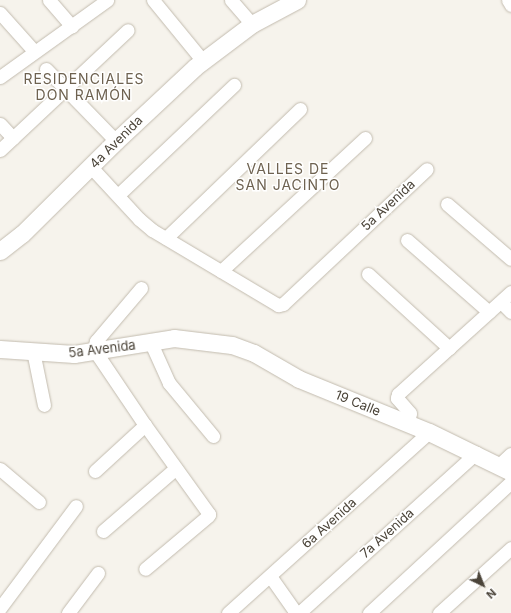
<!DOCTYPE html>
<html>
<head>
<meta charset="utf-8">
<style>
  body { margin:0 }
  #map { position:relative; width:511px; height:613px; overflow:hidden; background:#f6f3ec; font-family:Inter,sans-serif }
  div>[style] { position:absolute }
  .roads { filter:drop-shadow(0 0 1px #c2bbae) drop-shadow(0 0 1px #c2bbae) }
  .minor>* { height:13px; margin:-6.5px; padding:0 6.5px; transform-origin:6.5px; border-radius:6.5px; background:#fff }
  .tertiary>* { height:17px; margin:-8.5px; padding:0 8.5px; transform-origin:8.5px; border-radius:8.5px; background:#fff }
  span { translate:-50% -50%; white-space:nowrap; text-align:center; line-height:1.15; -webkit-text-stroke:3px #fff; paint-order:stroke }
  .street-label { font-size:13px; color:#4b4439 }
  .neighbourhood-label { font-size:14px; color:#6e6250; letter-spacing:1px }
  .north { position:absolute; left:463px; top:565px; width:40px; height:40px; -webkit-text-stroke:3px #fff; paint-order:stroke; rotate:137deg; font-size:11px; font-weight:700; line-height:16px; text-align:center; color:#4b4439 }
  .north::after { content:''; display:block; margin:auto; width:14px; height:18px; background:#4b4439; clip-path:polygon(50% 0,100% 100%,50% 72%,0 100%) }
</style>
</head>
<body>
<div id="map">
  <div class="roads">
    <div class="minor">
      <i style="left:49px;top:0;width:35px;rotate:49deg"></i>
      <i style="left:153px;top:0;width:79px;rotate:50.7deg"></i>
      <i style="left:231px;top:0;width:32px;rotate:49deg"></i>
      <i style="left:508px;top:0;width:6px;rotate:59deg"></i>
      <i style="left:0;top:13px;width:51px;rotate:48.2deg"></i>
      <i style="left:46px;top:69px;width:100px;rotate:45.8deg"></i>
      <i style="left:0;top:77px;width:132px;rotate:-35.7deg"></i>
      <i style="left:0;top:124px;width:19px;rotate:47deg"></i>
      <i style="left:0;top:150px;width:175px;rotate:-43.2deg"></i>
      <i style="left:91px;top:167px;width:71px;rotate:47.3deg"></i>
      <i style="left:139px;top:219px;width:17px;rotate:40deg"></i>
      <i style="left:152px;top:230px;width:147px;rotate:30.8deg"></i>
      <i style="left:278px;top:305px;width:5px;rotate:-11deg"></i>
      <i style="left:283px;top:304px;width:197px;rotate:-43.2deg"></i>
      <i style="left:118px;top:195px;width:160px;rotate:-43.5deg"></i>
      <i style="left:447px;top:204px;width:84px;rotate:40.7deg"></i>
      <i style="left:166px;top:238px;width:186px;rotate:-43.9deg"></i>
      <i style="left:407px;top:240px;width:109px;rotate:41.3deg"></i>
      <i style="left:221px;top:271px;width:196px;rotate:-42.7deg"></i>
      <i style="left:368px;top:274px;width:110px;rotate:42.4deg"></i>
      <i style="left:141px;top:288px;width:70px;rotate:130.3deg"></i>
      <i style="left:96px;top:341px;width:10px;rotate:96deg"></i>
      <i style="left:95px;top:351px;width:89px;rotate:56deg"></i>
      <i style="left:145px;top:425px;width:110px;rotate:54.3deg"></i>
      <i style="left:209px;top:514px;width:2px;rotate:117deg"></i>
      <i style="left:208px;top:516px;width:82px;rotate:139.9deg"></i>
      <i style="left:501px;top:302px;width:14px;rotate:45deg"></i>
      <i style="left:151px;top:343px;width:44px;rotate:65.8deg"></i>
      <i style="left:169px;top:383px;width:69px;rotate:50.3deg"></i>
      <i style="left:33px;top:351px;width:55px;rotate:78.5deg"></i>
      <i style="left:408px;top:424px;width:11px;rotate:-80deg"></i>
      <i style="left:410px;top:413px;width:20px;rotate:-131deg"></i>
      <i style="left:397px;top:398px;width:4px;rotate:-76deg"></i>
      <i style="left:398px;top:394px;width:152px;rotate:-42.1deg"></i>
      <i style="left:499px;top:465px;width:16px;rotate:-43deg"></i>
      <i style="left:0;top:469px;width:51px;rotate:40.2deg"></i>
      <i style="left:95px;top:471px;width:68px;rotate:-42.6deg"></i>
      <i style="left:103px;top:531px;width:96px;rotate:-40.8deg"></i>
      <i style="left:270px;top:576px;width:45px;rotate:54.9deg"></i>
      <i style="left:0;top:608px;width:127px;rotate:-53.3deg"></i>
      <i style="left:68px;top:613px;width:50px;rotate:-53.1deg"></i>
      <i style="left:228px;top:613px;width:270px;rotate:-42deg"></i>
      <i style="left:299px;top:613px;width:239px;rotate:-42.1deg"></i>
      <i style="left:369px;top:613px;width:193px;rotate:-42.7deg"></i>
      <i style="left:439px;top:613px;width:97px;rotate:-42.1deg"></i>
    </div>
    <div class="tertiary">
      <i style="left:0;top:251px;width:28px;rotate:-38deg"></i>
      <i style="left:22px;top:234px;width:132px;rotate:-44.7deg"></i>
      <i style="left:116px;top:141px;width:108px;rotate:-43.1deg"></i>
      <i style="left:195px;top:67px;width:71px;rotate:-37deg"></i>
      <i style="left:252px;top:24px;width:51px;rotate:-28.1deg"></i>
      <i style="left:0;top:349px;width:74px;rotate:3.9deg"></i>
      <i style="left:74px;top:354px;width:101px;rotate:-9.1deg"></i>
      <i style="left:174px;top:338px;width:58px;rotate:6.9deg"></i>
      <i style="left:232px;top:345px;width:23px;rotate:20deg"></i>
      <i style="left:254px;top:353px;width:52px;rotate:30deg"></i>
      <i style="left:299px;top:379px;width:140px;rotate:22.2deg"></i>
      <i style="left:429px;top:432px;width:91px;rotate:26deg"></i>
    </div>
  </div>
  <div class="street-label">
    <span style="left:116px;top:142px;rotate:-45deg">4a Avenida</span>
    <span style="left:388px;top:205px;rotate:-43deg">5a Avenida</span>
    <span style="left:102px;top:349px;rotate:-7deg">5a Avenida</span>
    <span style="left:358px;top:403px;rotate:22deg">19 Calle</span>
    <span style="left:329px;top:523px;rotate:-42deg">6a Avenida</span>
    <span style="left:387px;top:533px;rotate:-42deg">7a Avenida</span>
  </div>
  <div class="neighbourhood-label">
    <span style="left:84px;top:87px">RESIDENCIALES<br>DON RAMÓN</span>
    <span style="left:288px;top:177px">VALLES DE<br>SAN JACINTO</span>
  </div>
  <div class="north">N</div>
</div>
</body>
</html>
